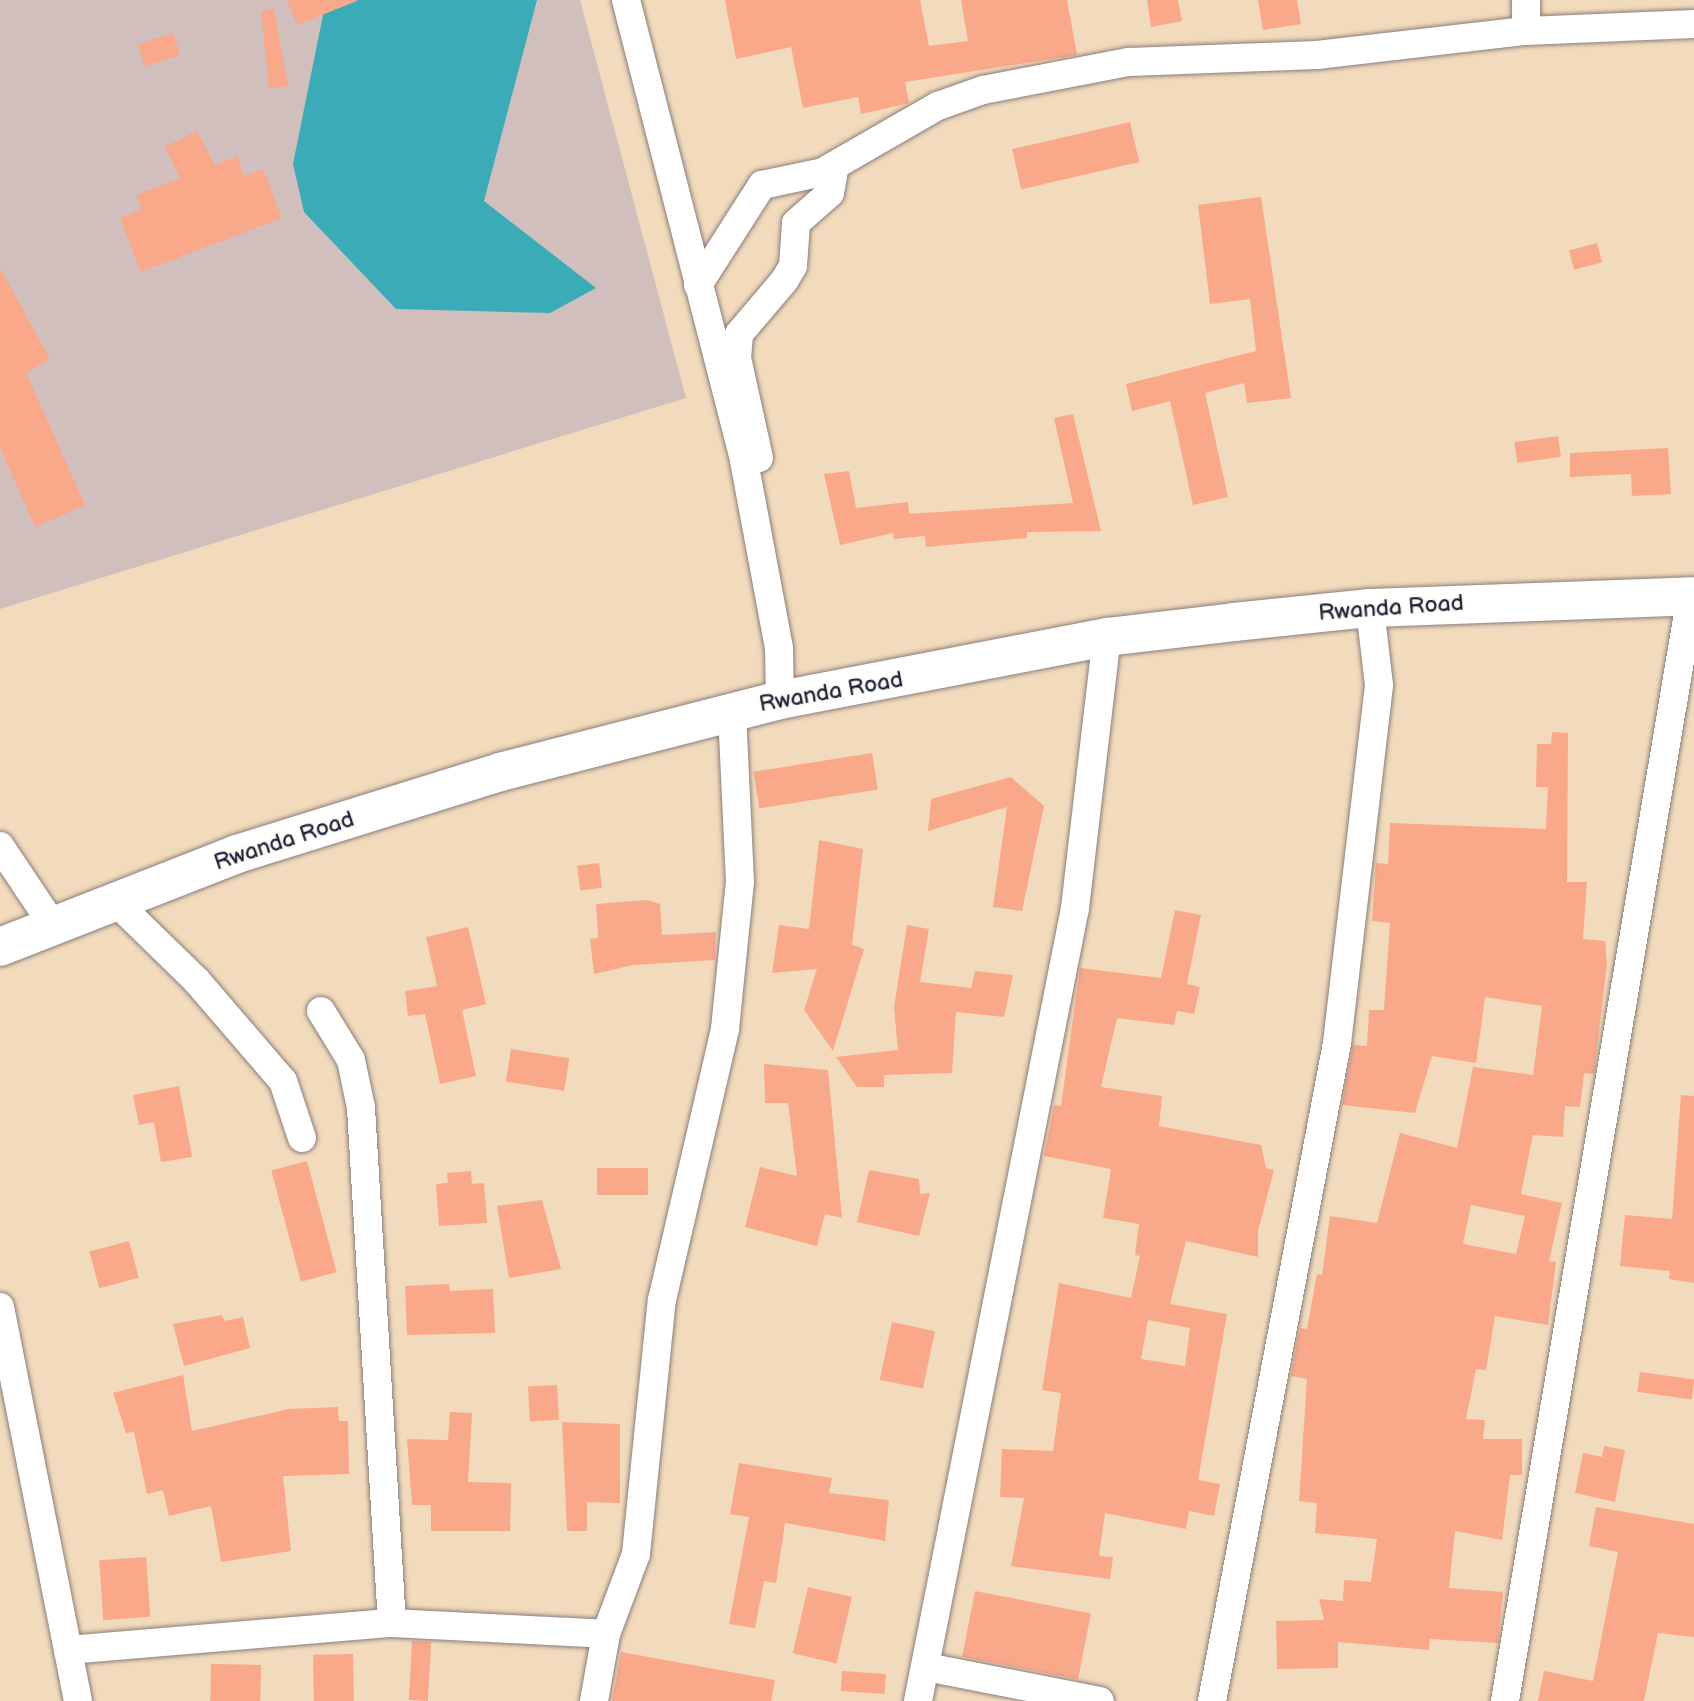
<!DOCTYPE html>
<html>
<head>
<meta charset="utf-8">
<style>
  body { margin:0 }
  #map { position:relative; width:1694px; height:1701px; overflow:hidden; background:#f2dbbc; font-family:"Balsamiq Sans",sans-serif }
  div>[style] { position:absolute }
  .industrial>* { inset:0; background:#d1bfbd }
  .water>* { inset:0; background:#3aabb7 }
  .building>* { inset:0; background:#f9a88a; transform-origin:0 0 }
  .roads { filter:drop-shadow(0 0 2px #8a7e7c) drop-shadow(0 0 2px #8a7e7c) }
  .street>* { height:28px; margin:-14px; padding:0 14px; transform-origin:14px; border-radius:14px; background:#fff }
  .highway>* { height:38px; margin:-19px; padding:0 19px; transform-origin:19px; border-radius:19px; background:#fff }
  span { translate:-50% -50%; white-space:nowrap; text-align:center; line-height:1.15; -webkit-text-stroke:5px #fdfcf7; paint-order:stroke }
  .street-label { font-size:23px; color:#22223b }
</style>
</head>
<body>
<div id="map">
  <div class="industrial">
    <i style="clip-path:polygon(0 0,580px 0,686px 398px,0 609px)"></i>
  </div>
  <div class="water">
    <i style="clip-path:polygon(326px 0,537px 0,484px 201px,596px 288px,550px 313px,396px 309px,304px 212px,293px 164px)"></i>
  </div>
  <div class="building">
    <i style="clip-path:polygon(287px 0,356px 0,357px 1px,297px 25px)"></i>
    <i style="clip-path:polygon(725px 0,920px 0,929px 46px,968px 41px,961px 0,1067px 0,1077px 55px,905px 82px,909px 103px,861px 114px,858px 97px,803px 108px,791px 47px,736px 59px)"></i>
    <i style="clip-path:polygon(1147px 0,1178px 0,1182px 21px,1151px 27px)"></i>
    <i style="clip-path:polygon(1258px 0,1297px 0,1301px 24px,1263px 30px)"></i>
    <i style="clip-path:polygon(274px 9px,288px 86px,269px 89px,261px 11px)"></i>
    <i style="left:173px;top:33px;width:23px;height:37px;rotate:72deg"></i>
    <i style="left:1130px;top:122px;width:41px;height:121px;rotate:77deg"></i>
    <i style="clip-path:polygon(197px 131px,215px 165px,237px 156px,244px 176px,263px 169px,282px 218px,141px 272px,120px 218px,142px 209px,136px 195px,180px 178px,165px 147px)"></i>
    <i style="clip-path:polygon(1261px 197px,1291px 398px,1247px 403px,1244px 383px,1205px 393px,1228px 497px,1193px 505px,1170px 401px,1132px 411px,1126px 384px,1256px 351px,1250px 299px,1210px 304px,1198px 205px)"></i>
    <i style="left:1597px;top:243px;width:20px;height:29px;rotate:75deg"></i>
    <i style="clip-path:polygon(0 268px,50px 359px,26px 373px,85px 505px,35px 527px,0 447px)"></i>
    <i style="clip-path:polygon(1073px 414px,1101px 531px,1027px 532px,1027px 538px,926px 547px,925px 536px,894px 539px,893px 533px,840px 545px,824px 474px,849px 471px,856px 508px,908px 502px,909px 514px,1073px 503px,1054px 418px)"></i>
    <i style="left:1558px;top:436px;width:21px;height:44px;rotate:82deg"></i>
    <i style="clip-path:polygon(1668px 448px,1671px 494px,1632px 496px,1631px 474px,1570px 477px,1570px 453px)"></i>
    <i style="clip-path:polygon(evenodd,1552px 732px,1568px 733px,1567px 882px,1587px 882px,1583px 939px,1605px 941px,1607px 964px,1594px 1074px,1584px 1073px,1580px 1107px,1565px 1106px,1563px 1137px,1533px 1135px,1521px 1194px,1562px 1203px,1549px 1261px,1556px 1262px,1548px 1325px,1495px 1316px,1486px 1370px,1476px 1369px,1466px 1419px,1485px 1420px,1483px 1439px,1522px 1439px,1522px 1475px,1510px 1475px,1502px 1540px,1455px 1531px,1449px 1588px,1503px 1592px,1498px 1643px,1430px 1639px,1429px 1650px,1338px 1642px,1338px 1668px,1277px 1669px,1276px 1621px,1324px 1620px,1319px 1599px,1343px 1601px,1344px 1580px,1371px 1582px,1377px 1539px,1315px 1533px,1317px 1503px,1299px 1501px,1307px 1379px,1291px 1376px,1300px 1328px,1307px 1329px,1317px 1274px,1322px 1275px,1330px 1216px,1377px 1223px,1400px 1133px,1457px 1148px,1473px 1067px,1533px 1075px,1542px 1006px,1485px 997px,1476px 1063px,1432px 1056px,1415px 1113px,1342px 1105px,1353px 1045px,1367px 1046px,1369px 1010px,1384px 1010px,1390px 923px,1372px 921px,1376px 863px,1388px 864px,1390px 823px,1546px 829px,1548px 787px,1536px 787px,1537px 744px,1551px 744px,1552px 732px,1471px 1205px,1525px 1216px,1516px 1254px,1463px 1244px,1471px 1205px)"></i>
    <i style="left:872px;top:753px;width:37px;height:120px;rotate:81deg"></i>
    <i style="clip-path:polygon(1011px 777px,1044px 806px,1022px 911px,993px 907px,1007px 807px,928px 831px,931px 799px)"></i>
    <i style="clip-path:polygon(819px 840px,863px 849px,852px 945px,864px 949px,833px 1051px,804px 1010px,817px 969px,772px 973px,779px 925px,809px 929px)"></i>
    <i style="left:599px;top:863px;width:25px;height:22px;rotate:83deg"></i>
    <i style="clip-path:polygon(647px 900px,660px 904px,662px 935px,716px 932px,715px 960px,633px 965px,594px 974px,590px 939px,598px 938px,596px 904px)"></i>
    <i style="clip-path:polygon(evenodd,1175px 910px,1201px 915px,1187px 984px,1200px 987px,1194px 1014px,1177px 1011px,1174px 1025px,1117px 1018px,1101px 1087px,1162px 1096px,1159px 1126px,1261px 1145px,1266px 1168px,1274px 1170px,1258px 1231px,1258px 1257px,1186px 1241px,1170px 1304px,1227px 1314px,1198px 1480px,1220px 1484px,1214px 1516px,1189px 1511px,1186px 1529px,1105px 1513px,1099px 1556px,1113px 1557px,1110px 1579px,1011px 1566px,1024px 1498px,1000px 1497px,1002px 1449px,1053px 1451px,1061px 1393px,1042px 1390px,1059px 1283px,1131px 1298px,1140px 1256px,1135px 1255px,1139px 1224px,1103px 1218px,1111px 1169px,1044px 1156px,1054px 1105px,1061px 1106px,1080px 968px,1161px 978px,1175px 910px,1148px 1320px,1190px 1328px,1185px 1366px,1141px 1359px,1148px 1320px)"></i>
    <i style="clip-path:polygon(907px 925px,929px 929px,920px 982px,971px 988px,975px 971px,1013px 975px,1004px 1017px,956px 1012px,952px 1073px,884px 1075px,884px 1087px,857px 1087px,836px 1057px,898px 1050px,894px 1007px)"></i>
    <i style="clip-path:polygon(468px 927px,486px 1004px,462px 1010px,476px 1076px,440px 1084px,425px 1014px,408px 1016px,405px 991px,437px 986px,426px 937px)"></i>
    <i style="left:511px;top:1049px;width:59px;height:33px;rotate:9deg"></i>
    <i style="clip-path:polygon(764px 1064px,828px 1070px,842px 1218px,825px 1214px,817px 1246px,745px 1227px,760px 1167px,797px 1176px,788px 1103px,765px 1103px)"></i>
    <i style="clip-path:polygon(179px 1086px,192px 1157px,161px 1162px,154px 1122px,139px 1125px,133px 1095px)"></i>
    <i style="clip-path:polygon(1681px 1095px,1694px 1096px,1694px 1283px,1669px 1279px,1670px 1271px,1620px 1266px,1625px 1215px,1672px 1219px)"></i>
    <i style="left:307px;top:1161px;width:115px;height:37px;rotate:75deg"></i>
    <i style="left:597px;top:1168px;width:51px;height:27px"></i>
    <i style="clip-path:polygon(869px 1170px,919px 1179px,920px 1194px,930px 1193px,919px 1236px,857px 1222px)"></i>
    <i style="clip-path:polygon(471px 1171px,472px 1184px,484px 1183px,487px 1223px,439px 1226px,436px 1184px,448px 1183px,447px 1173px)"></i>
    <i style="clip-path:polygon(542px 1200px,561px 1269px,509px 1278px,497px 1206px)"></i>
    <i style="left:129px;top:1241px;width:38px;height:41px;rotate:75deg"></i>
    <i style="clip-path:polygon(449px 1284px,450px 1291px,493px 1289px,495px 1333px,407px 1335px,405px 1286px)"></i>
    <i style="clip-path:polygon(222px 1315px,225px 1321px,243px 1317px,250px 1348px,184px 1366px,173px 1324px)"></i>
    <i style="left:892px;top:1322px;width:44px;height:59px;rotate:12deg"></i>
    <i style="left:1640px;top:1372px;width:55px;height:20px;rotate:8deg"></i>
    <i style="clip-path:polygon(183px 1375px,192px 1431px,289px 1409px,338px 1407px,339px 1421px,348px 1421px,349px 1474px,283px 1476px,291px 1551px,221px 1562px,211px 1506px,169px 1516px,163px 1490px,147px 1494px,134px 1432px,126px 1433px,113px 1393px)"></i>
    <i style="left:557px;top:1385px;width:35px;height:29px;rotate:87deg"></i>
    <i style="clip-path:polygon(450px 1412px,472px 1413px,468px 1482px,511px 1483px,510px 1531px,431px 1531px,431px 1505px,412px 1505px,407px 1439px,448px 1440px)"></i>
    <i style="clip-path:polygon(562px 1422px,620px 1424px,620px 1503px,587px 1502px,587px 1531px,567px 1531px)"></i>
    <i style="clip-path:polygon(1604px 1446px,1625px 1450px,1615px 1502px,1575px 1493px,1583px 1453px,1602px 1457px)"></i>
    <i style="clip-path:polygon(739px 1463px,832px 1478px,829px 1493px,889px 1500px,885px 1541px,785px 1523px,776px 1583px,764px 1581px,755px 1628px,729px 1624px,749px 1517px,730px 1514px)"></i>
    <i style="clip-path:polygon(1596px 1507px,1694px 1524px,1694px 1637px,1658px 1633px,1644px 1701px,1538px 1701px,1544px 1671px,1593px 1681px,1618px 1552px,1589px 1546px)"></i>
    <i style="left:146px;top:1557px;width:60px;height:47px;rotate:86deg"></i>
    <i style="left:808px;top:1587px;width:45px;height:68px;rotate:13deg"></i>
    <i style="left:975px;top:1591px;width:118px;height:67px;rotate:11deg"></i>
    <i style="left:412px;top:1641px;width:19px;height:59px;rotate:3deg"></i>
    <i style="clip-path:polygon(621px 1652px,775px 1680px,771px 1701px,612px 1701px)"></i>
    <i style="left:353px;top:1654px;width:47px;height:40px;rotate:89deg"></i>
    <i style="left:211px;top:1664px;width:50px;height:37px;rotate:1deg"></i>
    <i style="left:842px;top:1671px;width:44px;height:20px;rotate:4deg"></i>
  </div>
  <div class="roads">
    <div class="street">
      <i style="left:626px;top:0;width:476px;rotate:75.6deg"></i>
      <i style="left:744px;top:461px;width:190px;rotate:79.4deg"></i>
      <i style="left:779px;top:648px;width:52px;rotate:88.9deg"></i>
      <i style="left:1526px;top:0;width:31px;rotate:90deg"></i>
      <i style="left:698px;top:285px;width:119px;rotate:-57.4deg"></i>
      <i style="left:762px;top:185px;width:62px;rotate:-12deg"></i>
      <i style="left:823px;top:172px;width:133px;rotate:-29.9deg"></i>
      <i style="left:938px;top:106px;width:48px;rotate:-19.6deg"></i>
      <i style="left:983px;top:90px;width:149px;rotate:-10.9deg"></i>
      <i style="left:1129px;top:62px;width:188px;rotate:-2.1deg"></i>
      <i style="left:1317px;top:55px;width:210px;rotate:-6.6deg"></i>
      <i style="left:1526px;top:31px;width:168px;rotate:-2.4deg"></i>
      <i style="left:759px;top:458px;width:102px;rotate:-102.4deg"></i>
      <i style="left:737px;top:358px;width:24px;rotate:-85deg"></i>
      <i style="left:739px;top:334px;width:70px;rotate:-49.7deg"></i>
      <i style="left:784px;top:281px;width:17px;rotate:-59deg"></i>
      <i style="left:793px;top:266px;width:43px;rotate:-86deg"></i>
      <i style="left:796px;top:223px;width:45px;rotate:-41.4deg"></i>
      <i style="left:830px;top:193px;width:28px;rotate:-80deg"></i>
      <i style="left:0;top:846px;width:94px;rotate:56.3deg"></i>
      <i style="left:115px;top:901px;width:113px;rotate:44.3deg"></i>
      <i style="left:196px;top:980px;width:133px;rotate:49.3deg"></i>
      <i style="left:283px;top:1081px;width:60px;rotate:71.6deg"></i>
      <i style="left:321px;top:1011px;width:57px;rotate:58.5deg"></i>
      <i style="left:351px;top:1060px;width:49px;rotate:78.2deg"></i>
      <i style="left:361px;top:1108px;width:516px;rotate:86.56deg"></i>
      <i style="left:0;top:1307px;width:402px;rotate:78.8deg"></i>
      <i style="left:68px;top:1650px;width:325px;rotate:-4.8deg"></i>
      <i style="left:392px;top:1623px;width:214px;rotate:2.9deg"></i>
      <i style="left:926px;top:1667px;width:177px;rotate:11.1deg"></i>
      <i style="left:594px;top:1701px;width:68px;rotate:-79.8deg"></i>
      <i style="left:606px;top:1634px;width:85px;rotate:-69.4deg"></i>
      <i style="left:636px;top:1554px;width:255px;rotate:-84.2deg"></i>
      <i style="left:662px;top:1300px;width:278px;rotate:-76.9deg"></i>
      <i style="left:725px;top:1029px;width:148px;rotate:-84.2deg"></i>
      <i style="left:740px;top:882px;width:172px;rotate:-92.7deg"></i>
      <i style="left:918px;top:1701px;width:808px;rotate:-78.8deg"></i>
      <i style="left:1075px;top:908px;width:273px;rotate:-83.3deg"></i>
      <i style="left:1212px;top:1701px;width:670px;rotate:-79.24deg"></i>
      <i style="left:1337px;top:1043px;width:360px;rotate:-83.3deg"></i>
      <i style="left:1379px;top:685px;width:78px;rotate:-96.7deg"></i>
      <i style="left:1505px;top:1701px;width:1121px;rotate:-80.45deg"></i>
    </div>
    <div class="highway">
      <i style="left:0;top:947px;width:255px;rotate:-21.4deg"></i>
      <i style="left:237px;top:854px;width:275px;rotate:-17.3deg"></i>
      <i style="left:500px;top:772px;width:289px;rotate:-14.4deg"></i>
      <i style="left:780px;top:700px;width:333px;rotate:-10.9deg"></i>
      <i style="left:1107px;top:637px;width:128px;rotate:-6.7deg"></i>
      <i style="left:1234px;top:622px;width:137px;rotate:-5.9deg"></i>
      <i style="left:1370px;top:608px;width:324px;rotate:-2.1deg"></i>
    </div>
  </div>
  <div class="street-label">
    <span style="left:1391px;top:608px;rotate:-4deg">Rwanda Road</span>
    <span style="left:831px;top:692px;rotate:-10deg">Rwanda Road</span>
    <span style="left:284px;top:841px;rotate:-18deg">Rwanda Road</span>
  </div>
</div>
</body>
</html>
